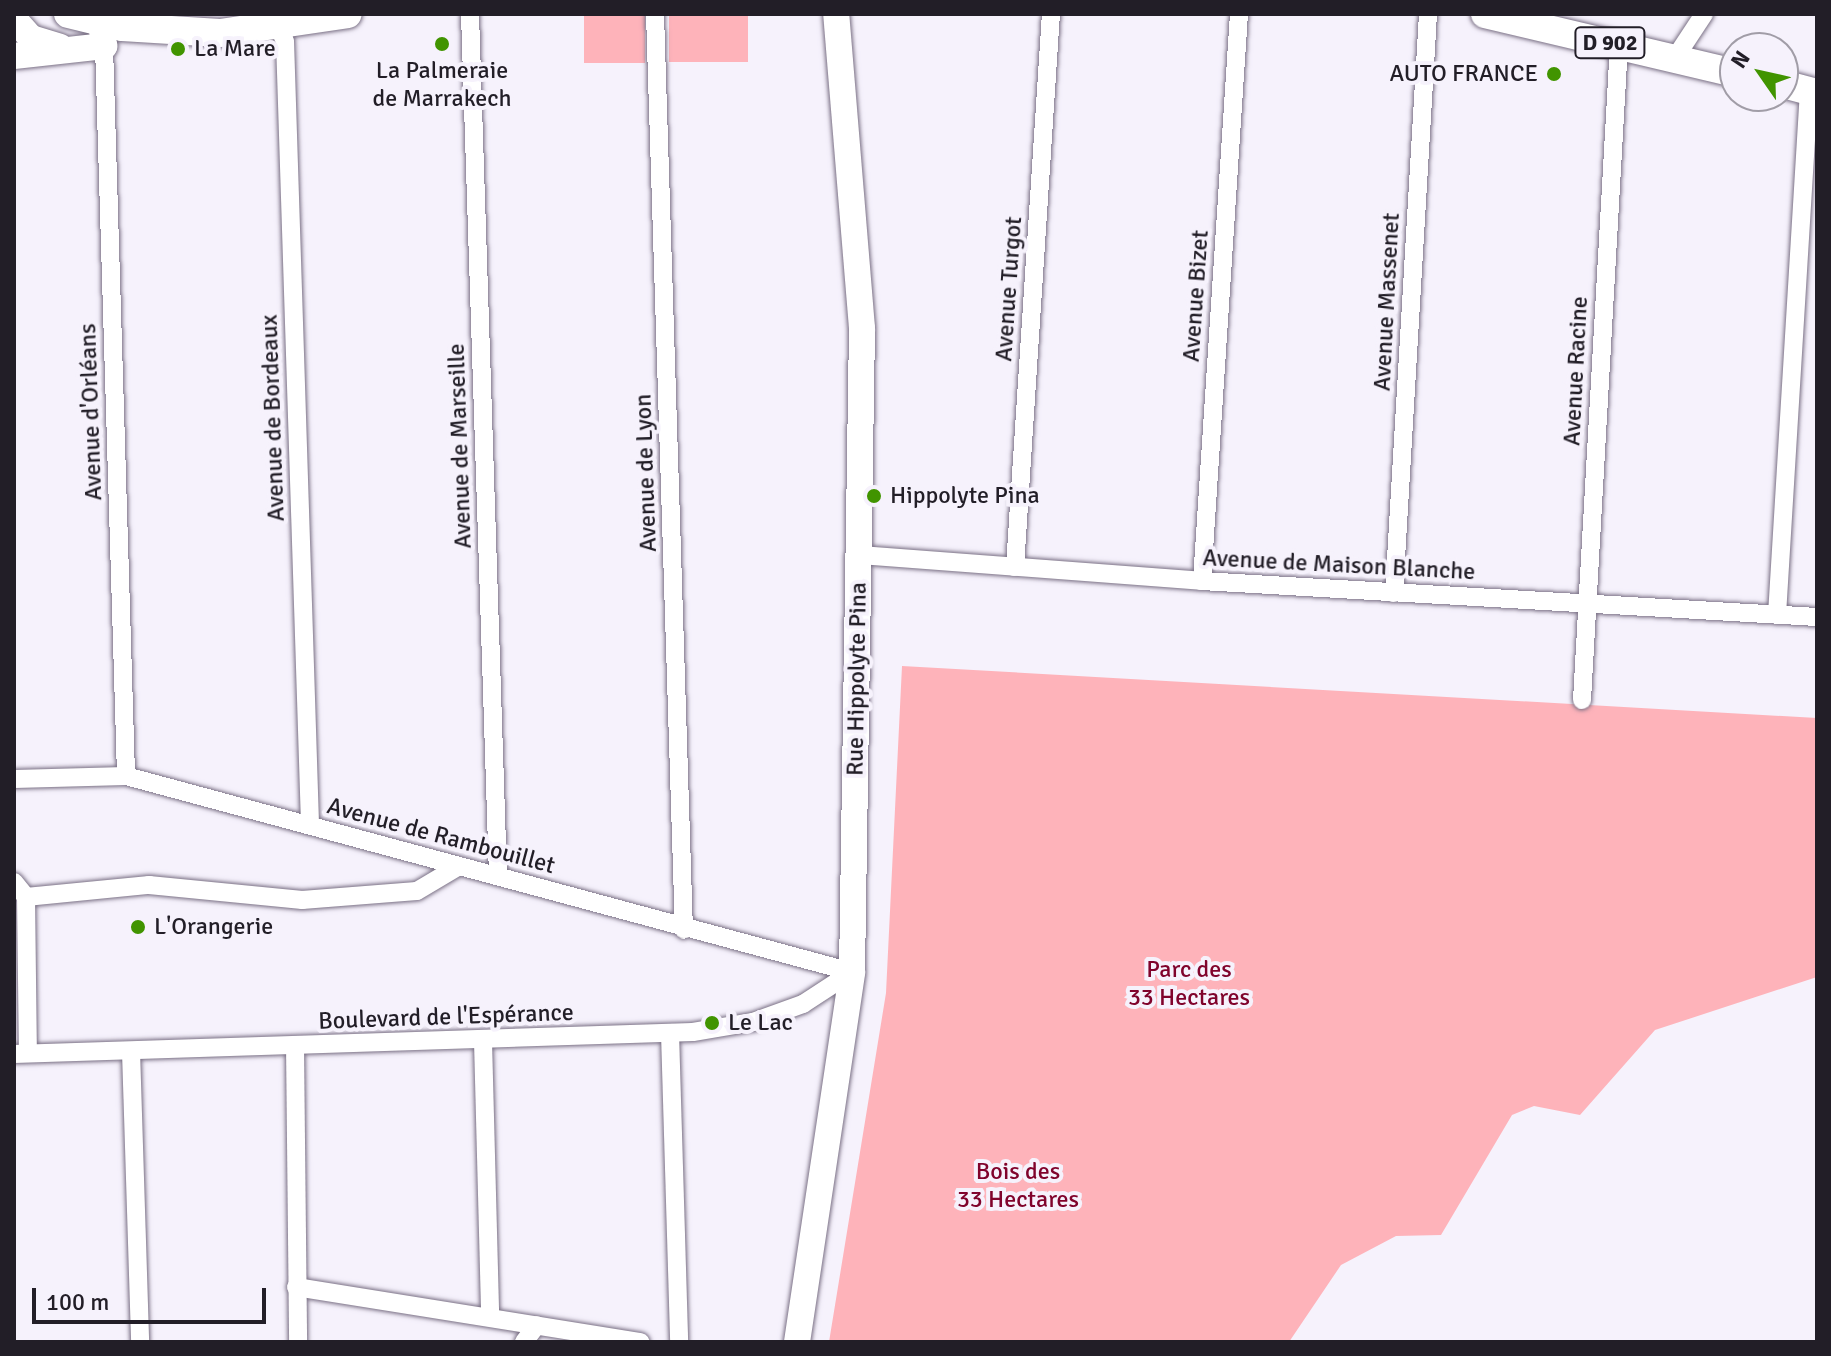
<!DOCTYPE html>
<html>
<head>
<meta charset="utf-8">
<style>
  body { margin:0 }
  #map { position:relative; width:1831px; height:1356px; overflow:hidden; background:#f6f2fc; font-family:Signika,sans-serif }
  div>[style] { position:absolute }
  .green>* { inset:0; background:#feb3ba; transform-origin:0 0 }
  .roads { filter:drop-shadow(0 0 2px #7a7085) drop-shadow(0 0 2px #7a7085) }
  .street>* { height:18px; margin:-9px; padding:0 9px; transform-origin:9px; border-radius:9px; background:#fff }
  .secondary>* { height:26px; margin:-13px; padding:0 13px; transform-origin:13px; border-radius:13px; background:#fff }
  .primary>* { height:28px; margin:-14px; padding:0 14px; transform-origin:14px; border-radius:14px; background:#fff }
  .dots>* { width:22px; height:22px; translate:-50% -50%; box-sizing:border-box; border:4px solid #f6f2fc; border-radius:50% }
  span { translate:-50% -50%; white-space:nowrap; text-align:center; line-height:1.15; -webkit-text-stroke:8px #f6f2fc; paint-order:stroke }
  .shield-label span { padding:2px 6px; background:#f6f2fc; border:2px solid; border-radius:6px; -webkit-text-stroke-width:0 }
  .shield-label { font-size:22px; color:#221e27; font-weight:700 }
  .poi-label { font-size:24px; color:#221e27 }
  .left { translate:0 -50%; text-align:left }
  .right { translate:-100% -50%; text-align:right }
  .street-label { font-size:24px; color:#221e27 }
  .park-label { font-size:24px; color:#80032c }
  .frame { position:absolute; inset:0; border:16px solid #221e27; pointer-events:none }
  .north { position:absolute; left:1719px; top:32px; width:80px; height:80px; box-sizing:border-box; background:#f6f2fc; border:2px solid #a19da7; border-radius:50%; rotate:304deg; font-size:22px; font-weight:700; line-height:32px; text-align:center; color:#221e27 }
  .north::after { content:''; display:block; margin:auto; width:28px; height:36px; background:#419400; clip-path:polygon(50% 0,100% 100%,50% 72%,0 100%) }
  .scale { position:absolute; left:32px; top:1288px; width:234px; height:36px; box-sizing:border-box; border:4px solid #221e27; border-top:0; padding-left:10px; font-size:24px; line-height:28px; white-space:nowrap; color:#221e27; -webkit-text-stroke:6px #f6f2fc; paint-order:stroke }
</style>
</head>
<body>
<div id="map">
  <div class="green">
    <i style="left:584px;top:14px;width:61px;height:49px"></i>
    <i style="left:669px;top:14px;width:79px;height:48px"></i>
    <i style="clip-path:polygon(902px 666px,1817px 718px,1817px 977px,1655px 1030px,1580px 1115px,1534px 1106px,1512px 1115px,1441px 1235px,1396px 1236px,1341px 1265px,1289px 1342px,829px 1342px,886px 993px)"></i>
  </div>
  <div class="roads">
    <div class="street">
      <i style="left:470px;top:14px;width:862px;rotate:88.14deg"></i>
      <i style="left:655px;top:14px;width:916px;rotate:88.19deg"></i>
      <i style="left:275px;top:19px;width:24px;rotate:66deg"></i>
      <i style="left:285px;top:41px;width:784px;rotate:88.17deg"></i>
      <i style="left:104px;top:46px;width:730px;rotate:88.27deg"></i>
      <i style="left:1675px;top:58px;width:53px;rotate:-56.6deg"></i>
      <i style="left:859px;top:555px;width:344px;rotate:4.3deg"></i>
      <i style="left:1202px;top:581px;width:616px;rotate:3.35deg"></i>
      <i style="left:1015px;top:567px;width:554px;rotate:-86.28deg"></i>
      <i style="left:1202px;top:581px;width:568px;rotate:-86.27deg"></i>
      <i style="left:1394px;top:593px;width:580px;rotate:-86.64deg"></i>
      <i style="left:1777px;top:615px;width:525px;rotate:-86.51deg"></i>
      <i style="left:1582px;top:700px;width:656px;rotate:-86.77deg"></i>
      <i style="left:14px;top:779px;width:112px;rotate:-1.5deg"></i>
      <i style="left:126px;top:776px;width:752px;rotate:15.11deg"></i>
      <i style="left:14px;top:882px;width:19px;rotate:51deg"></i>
      <i style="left:26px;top:897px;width:156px;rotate:89.3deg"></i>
      <i style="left:26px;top:897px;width:124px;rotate:-5.6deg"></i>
      <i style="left:149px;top:885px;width:154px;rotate:5.6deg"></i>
      <i style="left:302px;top:900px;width:115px;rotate:-4.5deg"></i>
      <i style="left:417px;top:891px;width:49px;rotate:-30.8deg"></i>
      <i style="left:670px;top:1033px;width:309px;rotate:88.3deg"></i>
      <i style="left:483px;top:1041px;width:276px;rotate:88.5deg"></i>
      <i style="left:295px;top:1045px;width:297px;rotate:89.4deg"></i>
      <i style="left:131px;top:1051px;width:291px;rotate:88.2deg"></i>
      <i style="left:14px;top:1054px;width:679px;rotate:-1.86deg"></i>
      <i style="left:693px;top:1032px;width:61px;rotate:-9.5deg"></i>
      <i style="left:753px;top:1022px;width:53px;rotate:-19.8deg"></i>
      <i style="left:803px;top:1004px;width:59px;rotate:-33.1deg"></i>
      <i style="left:296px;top:1287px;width:349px;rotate:9.1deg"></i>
      <i style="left:524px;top:1342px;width:21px;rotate:-53deg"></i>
    </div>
    <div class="secondary">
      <i style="left:14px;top:19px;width:25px;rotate:48deg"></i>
      <i style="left:31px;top:38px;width:30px;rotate:17deg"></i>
      <i style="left:14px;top:56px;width:91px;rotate:-6.3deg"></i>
      <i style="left:104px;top:46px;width:32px;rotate:-97deg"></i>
      <i style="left:797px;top:1342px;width:374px;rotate:-81.5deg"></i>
      <i style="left:852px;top:972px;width:644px;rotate:-89.11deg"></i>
      <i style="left:862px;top:328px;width:315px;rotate:-94.7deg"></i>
    </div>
    <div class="primary">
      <i style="left:68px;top:14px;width:56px;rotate:13.5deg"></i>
      <i style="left:122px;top:27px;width:98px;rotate:3.5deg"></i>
      <i style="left:220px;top:33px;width:129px;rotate:-8.4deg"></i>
      <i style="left:1485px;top:14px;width:257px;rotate:13.3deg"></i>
      <i style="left:1783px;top:84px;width:35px;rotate:15deg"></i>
    </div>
  </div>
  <div class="dots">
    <i style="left:442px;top:44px;background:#419400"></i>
    <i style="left:178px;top:49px;background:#419400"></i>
    <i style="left:1554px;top:74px;background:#419400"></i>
    <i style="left:874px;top:496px;background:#419400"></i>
    <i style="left:138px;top:927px;background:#419400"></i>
    <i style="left:712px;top:1023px;background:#419400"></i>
  </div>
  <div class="shield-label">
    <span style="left:1610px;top:43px">D 902</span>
  </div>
  <div class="poi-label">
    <span class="left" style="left:194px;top:49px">La Mare</span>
    <span style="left:442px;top:85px">La Palmeraie<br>de Marrakech</span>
    <span class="right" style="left:1538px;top:74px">AUTO FRANCE</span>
    <span class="left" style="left:890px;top:496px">Hippolyte Pina</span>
    <span class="left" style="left:154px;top:927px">L'Orangerie</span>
    <span class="left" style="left:728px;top:1023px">Le Lac</span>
  </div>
  <div class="street-label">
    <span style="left:1009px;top:289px;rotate:-86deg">Avenue Turgot</span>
    <span style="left:1196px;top:296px;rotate:-86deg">Avenue Bizet</span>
    <span style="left:1387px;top:302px;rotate:-87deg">Avenue Massenet</span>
    <span style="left:1576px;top:371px;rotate:-87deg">Avenue Racine</span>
    <span style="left:91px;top:412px;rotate:-92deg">Avenue d'Orléans</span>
    <span style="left:273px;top:418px;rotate:-92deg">Avenue de Bordeaux</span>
    <span style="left:460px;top:446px;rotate:-92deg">Avenue de Marseille</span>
    <span style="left:646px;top:473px;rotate:-92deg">Avenue de Lyon</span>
    <span style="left:1339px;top:565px;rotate:3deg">Avenue de Maison Blanche</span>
    <span style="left:857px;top:679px;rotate:-89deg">Rue Hippolyte Pina</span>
    <span style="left:441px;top:836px;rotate:15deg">Avenue de Rambouillet</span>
    <span style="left:446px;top:1017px;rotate:-2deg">Boulevard de l'Espérance</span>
  </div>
  <div class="park-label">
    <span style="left:1189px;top:984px">Parc des<br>33 Hectares</span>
    <span style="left:1018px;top:1186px">Bois des<br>33 Hectares</span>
  </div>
  <div class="frame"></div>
  <div class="north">N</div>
  <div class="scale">100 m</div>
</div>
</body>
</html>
